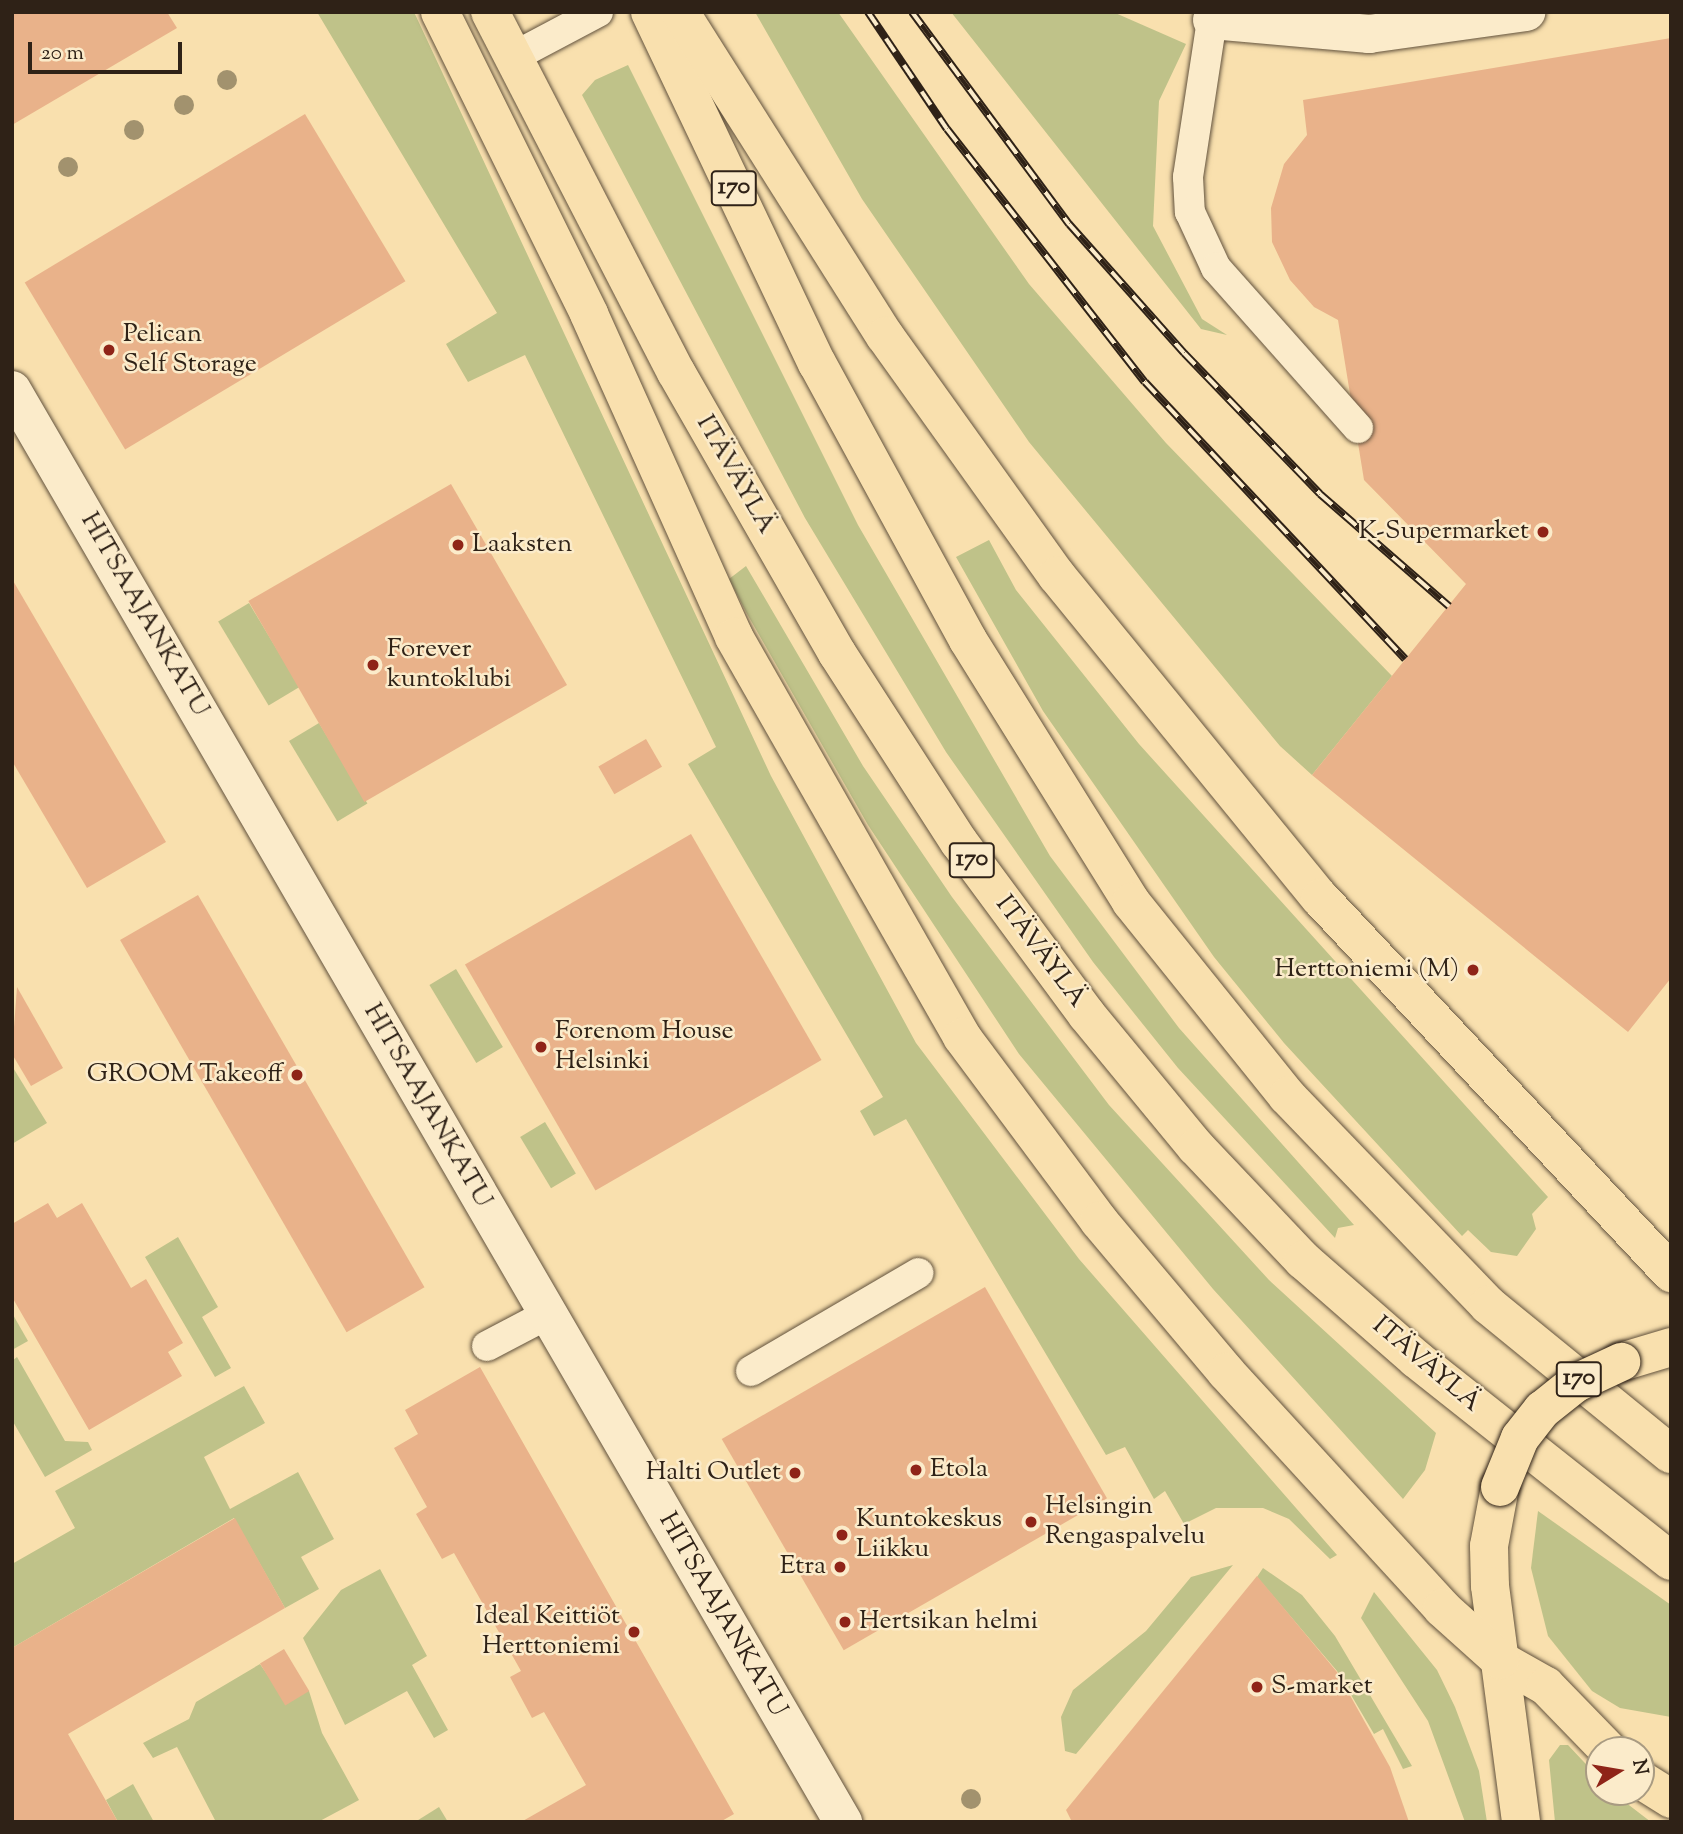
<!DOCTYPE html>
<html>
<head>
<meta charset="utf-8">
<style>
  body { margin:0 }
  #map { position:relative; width:1683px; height:1834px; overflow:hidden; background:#f9e0ae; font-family:"Sorts Mill Goudy",serif }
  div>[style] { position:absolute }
  .green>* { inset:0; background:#bfc289; transform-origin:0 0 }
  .building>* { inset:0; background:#e9b28a; transform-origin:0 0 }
  .roads { filter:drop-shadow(0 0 2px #62523d) drop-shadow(0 0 2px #62523d) }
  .service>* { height:30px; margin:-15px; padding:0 15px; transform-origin:15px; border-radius:15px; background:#fbebca }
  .minor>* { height:38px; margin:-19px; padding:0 19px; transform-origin:19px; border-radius:19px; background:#fbebca }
  .tertiary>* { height:38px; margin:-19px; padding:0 19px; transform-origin:19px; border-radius:19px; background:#fbebca }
  .primary>* { height:38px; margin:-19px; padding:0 19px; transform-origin:19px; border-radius:19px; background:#f9e0ae }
  .trunk>* { height:38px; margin:-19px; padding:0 19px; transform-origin:19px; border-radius:19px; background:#f9e0ae }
  .rail>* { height:8px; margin-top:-4px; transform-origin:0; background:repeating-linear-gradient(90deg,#fbebca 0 16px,#2f2217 0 32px); box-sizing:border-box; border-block:2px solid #2f2217 }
  .bridges { filter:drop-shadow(0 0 2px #2f2217) drop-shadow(0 0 2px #2f2217) }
  .primary-bridge>* { height:38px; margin:-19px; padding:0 19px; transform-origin:19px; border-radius:19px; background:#f9e0ae }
  .trees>* { width:20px; height:20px; margin:-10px; border-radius:50%; background:#a2926e }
  .dots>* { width:19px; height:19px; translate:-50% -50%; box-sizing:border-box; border:4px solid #fbebca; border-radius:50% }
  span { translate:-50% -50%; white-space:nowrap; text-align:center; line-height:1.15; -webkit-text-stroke:5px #fbebca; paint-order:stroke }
  .shield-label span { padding:2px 5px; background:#fbebca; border:2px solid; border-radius:5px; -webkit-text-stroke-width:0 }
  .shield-label { font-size:24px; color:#2f2217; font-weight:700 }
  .poi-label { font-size:26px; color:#2f2217 }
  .left { translate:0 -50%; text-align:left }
  .right { translate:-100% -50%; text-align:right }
  .street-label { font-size:26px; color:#2f2217 }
  .frame { position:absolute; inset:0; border:14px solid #2f2217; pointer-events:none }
  .north { position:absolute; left:1585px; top:1736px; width:70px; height:70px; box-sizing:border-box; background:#fbebca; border:2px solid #a99b82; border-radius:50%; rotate:79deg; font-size:19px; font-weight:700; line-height:28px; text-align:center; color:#2f2217 }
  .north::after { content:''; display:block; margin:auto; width:24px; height:32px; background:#8f2418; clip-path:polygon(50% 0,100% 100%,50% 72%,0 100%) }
  .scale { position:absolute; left:28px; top:42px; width:154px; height:32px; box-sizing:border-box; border:4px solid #2f2217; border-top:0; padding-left:9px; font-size:21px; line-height:24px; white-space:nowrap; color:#2f2217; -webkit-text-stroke:5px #fbebca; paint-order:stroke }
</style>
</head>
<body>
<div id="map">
  <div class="green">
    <i style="clip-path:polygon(317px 12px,414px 12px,771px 776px,916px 1043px,1079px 1259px,1337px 1555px,1330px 1559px,1289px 1519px,1263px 1508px,1216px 1508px,1184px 1524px,1165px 1491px,1154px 1499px,1125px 1447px,1106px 1455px,906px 1119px,874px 1136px,860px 1111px,883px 1097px,688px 764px,716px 747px,525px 355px,468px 382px,446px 344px,497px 313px)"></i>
    <i style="clip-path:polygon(755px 12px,838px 12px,1029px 284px,1166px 443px,1392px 676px,1312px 775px,1280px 746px,1029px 442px,862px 199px)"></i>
    <i style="clip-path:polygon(951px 12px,1113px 12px,1186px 44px,1159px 101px,1153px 226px,1202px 319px,1227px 335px,1201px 329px)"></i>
    <i style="clip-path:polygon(628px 65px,858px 525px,1050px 856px,1179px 1028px,1354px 1225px,1338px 1228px,1335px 1238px,1178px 1068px,1093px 962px,946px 752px,805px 518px,582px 95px,595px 80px)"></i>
    <i style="clip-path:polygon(989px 540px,1016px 590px,1139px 744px,1548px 1197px,1532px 1214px,1536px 1229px,1517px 1256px,1491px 1252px,1468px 1230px,1462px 1236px,1284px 1043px,1214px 957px,1043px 711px,956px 557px)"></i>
    <i style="clip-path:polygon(746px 566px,863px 766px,952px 897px,1109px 1105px,1269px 1280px,1436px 1433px,1425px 1470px,1403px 1499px,1213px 1289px,1019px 1054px,868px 825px,746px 612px,729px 579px)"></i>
    <i style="left:249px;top:603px;width:98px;height:36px;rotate:59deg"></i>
    <i style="left:319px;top:723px;width:94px;height:35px;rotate:59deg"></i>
    <i style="left:456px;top:969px;width:91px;height:31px;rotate:59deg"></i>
    <i style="clip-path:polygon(12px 1066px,47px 1123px,12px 1144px)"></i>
    <i style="left:545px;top:1122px;width:60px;height:29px;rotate:59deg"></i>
    <i style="clip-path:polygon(178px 1237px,218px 1307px,202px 1317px,231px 1368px,215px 1377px,145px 1257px)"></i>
    <i style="clip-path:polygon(12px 1313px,28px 1341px,12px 1350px)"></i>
    <i style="clip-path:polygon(17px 1357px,65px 1441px,88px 1442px,92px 1450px,45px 1477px,12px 1420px,12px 1361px)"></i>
    <i style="clip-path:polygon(244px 1386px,265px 1423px,204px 1457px,230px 1509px,298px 1472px,334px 1539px,301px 1557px,319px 1589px,285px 1608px,234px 1518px,12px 1648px,12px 1564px,75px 1528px,55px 1491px)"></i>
    <i style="clip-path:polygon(1538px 1511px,1671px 1605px,1671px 1717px,1620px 1708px,1592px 1691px,1548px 1636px,1531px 1568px)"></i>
    <i style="clip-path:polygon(1233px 1565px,1082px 1747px,1076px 1754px,1065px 1751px,1061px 1717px,1073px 1690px,1146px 1631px,1191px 1577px)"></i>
    <i style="clip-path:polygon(1263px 1568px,1302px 1595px,1335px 1636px,1412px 1766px,1403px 1769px,1383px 1729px,1374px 1734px,1337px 1671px,1257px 1577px)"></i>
    <i style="clip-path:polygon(380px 1569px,427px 1656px,412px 1665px,448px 1730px,434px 1738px,407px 1691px,345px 1725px,303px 1638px,341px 1590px)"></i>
    <i style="clip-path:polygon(1374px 1592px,1437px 1670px,1455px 1707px,1479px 1771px,1487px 1822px,1465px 1822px,1428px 1721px,1361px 1618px)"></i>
    <i style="clip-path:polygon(260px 1664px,271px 1680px,309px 1691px,322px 1733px,359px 1800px,318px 1822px,216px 1822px,177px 1747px,153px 1758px,143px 1743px,189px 1719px,196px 1702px)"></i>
    <i style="clip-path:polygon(1560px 1745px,1568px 1745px,1599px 1778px,1599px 1792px,1612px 1792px,1651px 1822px,1555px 1822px,1549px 1760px)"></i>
    <i style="clip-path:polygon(133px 1784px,154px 1822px,118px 1822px,106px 1800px)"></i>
    <i style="clip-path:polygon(439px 1807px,448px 1822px,415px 1822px)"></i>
  </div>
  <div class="building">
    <i style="clip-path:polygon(12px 12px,167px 12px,177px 28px,12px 125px)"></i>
    <i style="clip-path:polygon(1671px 38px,1671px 978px,1628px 1032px,1312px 775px,1466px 584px,1364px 480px,1338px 320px,1314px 307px,1290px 280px,1272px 242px,1271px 208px,1284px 164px,1307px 135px,1303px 100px)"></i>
    <i style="left:305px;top:114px;width:195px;height:327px;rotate:59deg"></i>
    <i style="left:451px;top:484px;width:232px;height:234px;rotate:60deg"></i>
    <i style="clip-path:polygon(12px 579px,166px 842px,87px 888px,12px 761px)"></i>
    <i style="left:646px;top:739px;width:32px;height:55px;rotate:60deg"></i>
    <i style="left:691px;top:834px;width:261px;height:261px;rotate:60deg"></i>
    <i style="left:198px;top:895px;width:453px;height:90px;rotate:60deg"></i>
    <i style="clip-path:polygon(17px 987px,63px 1068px,31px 1086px,12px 1054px)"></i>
    <i style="clip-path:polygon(48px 1203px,57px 1218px,82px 1203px,131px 1288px,146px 1279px,183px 1343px,168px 1352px,182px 1376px,89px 1430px,12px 1297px,12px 1224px)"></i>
    <i style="left:985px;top:1287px;width:244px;height:304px;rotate:60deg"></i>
    <i style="clip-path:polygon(480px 1367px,734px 1814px,720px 1822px,521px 1822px,586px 1785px,544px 1712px,532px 1718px,510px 1677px,521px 1671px,454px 1553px,442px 1559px,416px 1514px,427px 1507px,394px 1448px,418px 1434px,405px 1410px)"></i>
    <i style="clip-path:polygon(235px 1518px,285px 1608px,68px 1734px,118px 1822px,12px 1822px,12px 1648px)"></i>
    <i style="clip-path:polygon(1257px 1576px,1337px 1672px,1390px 1767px,1409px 1822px,1072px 1822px,1066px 1810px)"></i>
    <i style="left:284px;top:1649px;width:49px;height:28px;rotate:59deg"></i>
  </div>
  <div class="roads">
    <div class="service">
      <i style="left:1212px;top:20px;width:159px;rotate:98.7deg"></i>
      <i style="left:1188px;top:177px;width:35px;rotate:87deg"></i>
      <i style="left:1190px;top:212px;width:62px;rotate:65.1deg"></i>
      <i style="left:1216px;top:268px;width:214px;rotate:48.4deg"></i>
      <i style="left:515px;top:56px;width:94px;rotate:-27.9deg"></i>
      <i style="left:487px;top:1346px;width:69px;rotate:-27.7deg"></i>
      <i style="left:751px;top:1371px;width:194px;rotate:-30.3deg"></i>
    </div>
    <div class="minor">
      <i style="left:1212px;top:20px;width:158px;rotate:5.1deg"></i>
      <i style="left:1369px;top:34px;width:159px;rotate:-8deg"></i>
    </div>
    <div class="tertiary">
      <i style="left:12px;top:390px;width:1656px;rotate:59.87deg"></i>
    </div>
    <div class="primary">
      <i style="left:1621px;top:1362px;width:52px;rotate:-16.7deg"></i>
      <i style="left:1500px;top:1487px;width:60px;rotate:100.6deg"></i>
      <i style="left:1489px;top:1546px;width:40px;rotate:88.6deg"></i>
      <i style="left:1490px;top:1586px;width:238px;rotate:82.5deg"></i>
      <i style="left:1500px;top:1660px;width:53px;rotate:29.5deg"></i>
      <i style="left:1546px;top:1686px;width:89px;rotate:45.9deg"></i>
      <i style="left:1641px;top:1780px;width:36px;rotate:32deg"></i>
    </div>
    <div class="trunk">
      <i style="left:440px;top:12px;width:337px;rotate:63.7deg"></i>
      <i style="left:589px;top:314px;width:354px;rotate:65.8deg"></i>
      <i style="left:734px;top:637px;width:460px;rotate:60.3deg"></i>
      <i style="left:962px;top:1037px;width:229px;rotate:53.3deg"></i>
      <i style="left:1099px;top:1221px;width:197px;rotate:49.9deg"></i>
      <i style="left:1226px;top:1372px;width:320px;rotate:47.5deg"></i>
      <i style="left:1442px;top:1608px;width:78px;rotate:41.9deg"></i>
      <i style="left:490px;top:12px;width:405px;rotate:62.7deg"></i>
      <i style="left:676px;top:372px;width:324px;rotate:60.2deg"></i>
      <i style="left:837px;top:653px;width:225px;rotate:57.2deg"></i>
      <i style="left:959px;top:842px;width:215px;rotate:53.5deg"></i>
      <i style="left:1087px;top:1015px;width:171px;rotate:50.5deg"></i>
      <i style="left:1196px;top:1147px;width:156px;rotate:46.6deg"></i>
      <i style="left:1303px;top:1260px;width:150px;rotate:41.2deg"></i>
      <i style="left:1416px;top:1359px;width:325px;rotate:38.4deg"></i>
      <i style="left:650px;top:12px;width:389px;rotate:64.6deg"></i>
      <i style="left:817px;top:363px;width:315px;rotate:61.4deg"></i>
      <i style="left:968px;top:640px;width:309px;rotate:58.1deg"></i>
      <i style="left:1131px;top:902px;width:249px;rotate:51.2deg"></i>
      <i style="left:1287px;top:1096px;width:290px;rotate:46.1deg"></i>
      <i style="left:1488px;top:1305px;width:236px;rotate:39.2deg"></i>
      <i style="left:680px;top:12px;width:383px;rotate:57.7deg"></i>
      <i style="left:885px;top:336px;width:295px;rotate:54.4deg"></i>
      <i style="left:1057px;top:576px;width:416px;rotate:50.8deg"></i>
      <i style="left:1320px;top:898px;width:514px;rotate:46.89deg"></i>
    </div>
  </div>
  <div class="rail">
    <i style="left:868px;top:12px;width:141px;rotate:56deg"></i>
    <i style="left:947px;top:129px;width:321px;rotate:52deg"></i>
    <i style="left:1145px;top:382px;width:380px;rotate:46.8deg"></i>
    <i style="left:912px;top:12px;width:264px;rotate:53.5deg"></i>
    <i style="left:1069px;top:224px;width:173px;rotate:48.3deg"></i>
    <i style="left:1184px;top:353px;width:196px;rotate:46deg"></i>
    <i style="left:1320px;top:494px;width:171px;rotate:41deg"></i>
  </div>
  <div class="bridges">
    <div class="primary-bridge">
      <i style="left:1500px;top:1487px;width:53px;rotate:-67.8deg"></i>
      <i style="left:1520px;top:1438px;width:36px;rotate:-52deg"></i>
      <i style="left:1542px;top:1410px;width:43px;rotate:-38.5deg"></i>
      <i style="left:1576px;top:1383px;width:50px;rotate:-25deg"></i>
    </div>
  </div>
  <div class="trees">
    <i style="left:227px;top:80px"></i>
    <i style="left:184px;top:105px"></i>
    <i style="left:134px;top:130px"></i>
    <i style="left:68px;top:167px"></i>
    <i style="left:971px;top:1799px"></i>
  </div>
  <div class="dots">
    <i style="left:109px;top:350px;background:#8f2418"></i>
    <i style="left:1543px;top:532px;background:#8f2418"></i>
    <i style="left:458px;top:545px;background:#8f2418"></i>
    <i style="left:373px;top:665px;background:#8f2418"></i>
    <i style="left:1473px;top:970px;background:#8f2418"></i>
    <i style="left:541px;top:1047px;background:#8f2418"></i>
    <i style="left:297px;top:1075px;background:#8f2418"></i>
    <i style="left:916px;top:1470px;background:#8f2418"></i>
    <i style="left:795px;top:1473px;background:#8f2418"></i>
    <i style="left:1031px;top:1522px;background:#8f2418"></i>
    <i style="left:842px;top:1535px;background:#8f2418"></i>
    <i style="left:840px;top:1567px;background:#8f2418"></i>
    <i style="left:845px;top:1622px;background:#8f2418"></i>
    <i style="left:634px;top:1632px;background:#8f2418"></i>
    <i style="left:1257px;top:1687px;background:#8f2418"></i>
  </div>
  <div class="shield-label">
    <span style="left:734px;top:188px">170</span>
    <span style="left:972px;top:860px">170</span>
    <span style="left:1579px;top:1379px">170</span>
  </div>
  <div class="poi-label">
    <span class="left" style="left:123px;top:350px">Pelican<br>Self Storage</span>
    <span class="right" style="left:1529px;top:532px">K-Supermarket</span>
    <span class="left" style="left:472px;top:545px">Laaksten</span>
    <span class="left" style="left:387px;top:665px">Forever<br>kuntoklubi</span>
    <span class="right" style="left:1459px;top:970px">Herttoniemi (M)</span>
    <span class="left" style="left:555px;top:1047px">Forenom House<br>Helsinki</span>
    <span class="right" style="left:283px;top:1075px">GROOM Takeoff</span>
    <span class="left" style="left:930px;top:1470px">Etola</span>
    <span class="right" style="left:781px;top:1473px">Halti Outlet</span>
    <span class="left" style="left:1045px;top:1522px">Helsingin<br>Rengaspalvelu</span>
    <span class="left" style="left:856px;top:1535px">Kuntokeskus<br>Liikku</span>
    <span class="right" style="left:826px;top:1567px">Etra</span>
    <span class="right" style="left:620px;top:1632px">Ideal Keittiöt<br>Herttoniemi</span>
    <span class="left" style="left:859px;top:1622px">Hertsikan helmi</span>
    <span class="left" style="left:1271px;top:1687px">S-market</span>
  </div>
  <div class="street-label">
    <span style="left:735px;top:475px;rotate:60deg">ITÄVÄYLÄ</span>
    <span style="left:144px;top:615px;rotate:60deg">HITSAAJANKATU</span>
    <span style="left:1040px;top:952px;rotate:53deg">ITÄVÄYLÄ</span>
    <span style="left:427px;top:1106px;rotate:60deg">HITSAAJANKATU</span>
    <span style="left:1426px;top:1365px;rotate:40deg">ITÄVÄYLÄ</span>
    <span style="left:722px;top:1615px;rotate:60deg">HITSAAJANKATU</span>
  </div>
  <div class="frame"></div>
  <div class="north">N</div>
  <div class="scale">20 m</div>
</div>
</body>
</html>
